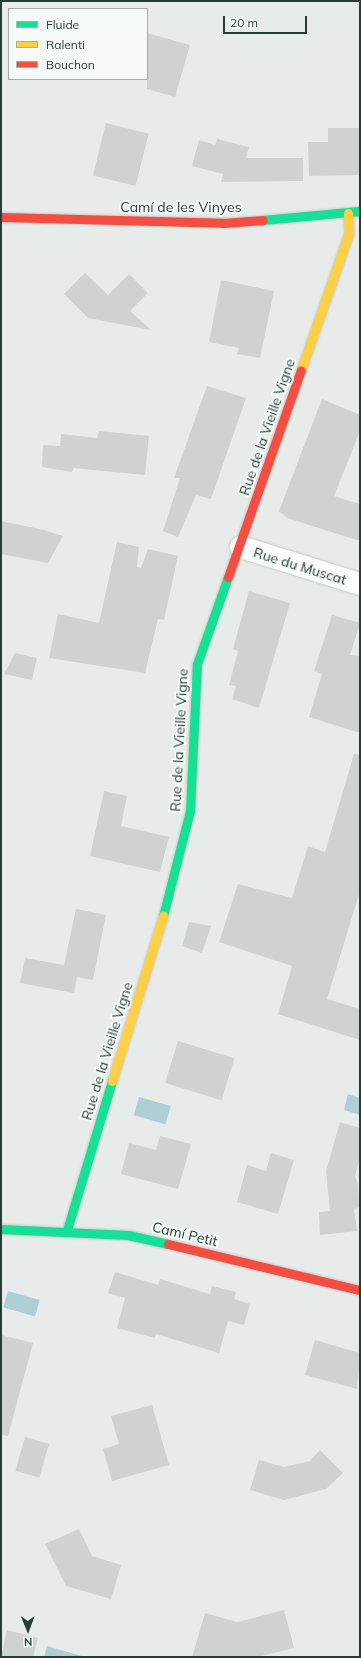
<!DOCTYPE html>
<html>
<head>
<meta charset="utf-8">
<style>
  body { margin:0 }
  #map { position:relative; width:361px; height:1658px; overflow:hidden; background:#e7ebe9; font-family:Mulish,sans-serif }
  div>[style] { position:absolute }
  .water>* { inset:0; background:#adcfd5; transform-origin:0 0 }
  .building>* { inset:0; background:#ced3d1; transform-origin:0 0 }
  .roads { filter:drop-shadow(0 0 1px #c4c8c6) drop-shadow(0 0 1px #c4c8c6) }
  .street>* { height:22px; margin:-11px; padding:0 11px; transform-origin:11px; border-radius:11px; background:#fbfcfc }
  .fast>* { height:9px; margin:-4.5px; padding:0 4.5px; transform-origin:4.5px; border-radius:4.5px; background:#16e098 }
  .slow>* { height:9px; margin:-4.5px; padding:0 4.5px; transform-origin:4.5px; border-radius:4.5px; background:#ffcf43 }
  .jam>* { height:9px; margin:-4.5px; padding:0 4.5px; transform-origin:4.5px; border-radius:4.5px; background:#f24e42 }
  span { translate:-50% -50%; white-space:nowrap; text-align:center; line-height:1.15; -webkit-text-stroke:4px #f6faf8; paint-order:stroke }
  .street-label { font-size:14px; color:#263d37 }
  .frame { position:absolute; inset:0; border:2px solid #263d37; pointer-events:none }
  .legend { position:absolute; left:8px; top:8px; width:140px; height:72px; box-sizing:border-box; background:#f6faf8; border:1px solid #a3aeab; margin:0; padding:5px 7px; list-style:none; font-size:12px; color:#263d37 }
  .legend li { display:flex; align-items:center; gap:8px; height:20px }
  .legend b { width:20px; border:1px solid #a3aeab }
  .north { position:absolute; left:8px; top:1610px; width:40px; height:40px; -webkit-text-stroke:3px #f6faf8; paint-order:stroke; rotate:179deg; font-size:11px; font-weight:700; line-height:16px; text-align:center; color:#263d37 }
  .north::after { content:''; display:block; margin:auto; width:14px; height:18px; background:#263d37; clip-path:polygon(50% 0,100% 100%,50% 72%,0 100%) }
  .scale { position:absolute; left:223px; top:16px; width:84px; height:18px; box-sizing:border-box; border:2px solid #263d37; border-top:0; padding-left:5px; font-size:12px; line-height:14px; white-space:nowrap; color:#263d37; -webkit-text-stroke:3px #f6faf8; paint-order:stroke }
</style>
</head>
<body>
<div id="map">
  <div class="water">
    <i style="clip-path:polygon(348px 1094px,360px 1098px,360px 1115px,344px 1110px)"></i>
    <i style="left:139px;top:1097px;width:33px;height:19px;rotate:16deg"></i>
    <i style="left:8px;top:1291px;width:33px;height:17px;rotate:16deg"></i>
    <i style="clip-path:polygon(47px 1646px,85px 1657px,44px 1657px)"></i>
  </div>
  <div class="building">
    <i style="clip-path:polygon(147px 33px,190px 45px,175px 97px,147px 89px)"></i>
    <i style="left:106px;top:123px;width:44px;height:54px;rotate:14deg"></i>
    <i style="clip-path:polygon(328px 128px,360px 128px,360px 175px,309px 176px,308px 142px,328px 142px)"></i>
    <i style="clip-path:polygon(217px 139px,249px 147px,246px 158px,303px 158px,303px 181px,221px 182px,223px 174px,192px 166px,199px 140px,215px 145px)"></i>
    <i style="clip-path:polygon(85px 273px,108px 295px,129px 274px,148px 293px,130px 311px,151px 330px,88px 318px,64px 294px)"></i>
    <i style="clip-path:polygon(221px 280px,274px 291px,260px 358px,237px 354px,239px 348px,209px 342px)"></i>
    <i style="clip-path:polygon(207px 386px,246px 398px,211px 499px,196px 495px,178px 537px,163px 531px,180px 478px,174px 478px)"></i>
    <i style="clip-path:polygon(322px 399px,360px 415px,360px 431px,334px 496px,360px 504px,360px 541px,287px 518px,279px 511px)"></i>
    <i style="clip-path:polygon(99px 431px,149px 436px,145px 475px,73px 468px,72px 472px,42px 467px,43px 445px,60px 446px,61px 434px,97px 438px)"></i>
    <i style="clip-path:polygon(1px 521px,44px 530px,63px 536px,48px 563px,1px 554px)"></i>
    <i style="clip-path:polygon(117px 542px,139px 547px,137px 567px,141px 568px,148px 549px,178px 556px,164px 620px,158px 619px,145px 673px,49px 658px,58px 614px,99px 623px)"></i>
    <i style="clip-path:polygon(249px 591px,290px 603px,259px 708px,232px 699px,236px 686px,229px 685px,238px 651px,233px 649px)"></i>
    <i style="clip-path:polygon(332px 615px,360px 623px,350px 655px,360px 656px,360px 733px,309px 717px,322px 674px,314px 671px)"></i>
    <i style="clip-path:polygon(15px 653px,37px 658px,32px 680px,4px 674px)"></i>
    <i style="clip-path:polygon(354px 754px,360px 755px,360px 891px,327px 999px,360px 1009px,360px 1040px,278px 1014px,292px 966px,219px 942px,238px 884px,292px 898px,308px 846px,325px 852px)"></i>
    <i style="clip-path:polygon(104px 791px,127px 796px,121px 826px,169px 837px,160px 872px,90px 856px)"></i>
    <i style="clip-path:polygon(76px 909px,106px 915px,93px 980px,77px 977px,74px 993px,20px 983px,25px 958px,64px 965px)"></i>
    <i style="clip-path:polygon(189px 922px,211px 926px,202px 953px,182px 946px)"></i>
    <i style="left:178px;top:1041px;width:59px;height:44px;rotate:17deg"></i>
    <i style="clip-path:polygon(340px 1122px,360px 1128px,360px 1157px,355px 1176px,358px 1184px,359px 1207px,354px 1209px,357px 1231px,320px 1235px,319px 1212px,330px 1211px,326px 1171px)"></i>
    <i style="clip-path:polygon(160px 1136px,191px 1144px,178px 1189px,121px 1174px,129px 1143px,156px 1150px)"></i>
    <i style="clip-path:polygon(271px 1153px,294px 1160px,278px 1214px,237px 1202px,247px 1165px,266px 1171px)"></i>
    <i style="clip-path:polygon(115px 1272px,158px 1285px,160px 1279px,210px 1294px,212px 1286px,236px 1292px,234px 1299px,250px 1304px,244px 1325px,228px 1321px,219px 1353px,156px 1334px,155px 1338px,117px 1328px,125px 1298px,108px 1293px)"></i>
    <i style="clip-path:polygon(1px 1335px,33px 1343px,8px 1436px,1px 1435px)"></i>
    <i style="clip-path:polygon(315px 1340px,360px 1353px,357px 1389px,305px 1375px)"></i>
    <i style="clip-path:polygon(152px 1405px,169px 1465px,112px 1481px,103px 1449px,119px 1444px,111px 1416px)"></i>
    <i style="left:25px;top:1437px;width:25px;height:35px;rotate:16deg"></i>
    <i style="clip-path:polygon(320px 1450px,343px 1473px,326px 1489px,284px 1500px,250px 1490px,259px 1460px,284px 1467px,310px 1461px)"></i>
    <i style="clip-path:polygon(79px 1529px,92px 1556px,121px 1565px,111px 1599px,66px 1586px,45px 1544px)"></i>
    <i style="clip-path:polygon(284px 1610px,294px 1648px,257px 1657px,192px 1657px,205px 1613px,237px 1622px)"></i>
    <i style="clip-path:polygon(7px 1630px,38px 1638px,33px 1657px,1px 1657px)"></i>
  </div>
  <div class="roads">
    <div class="street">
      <i style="left:241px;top:547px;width:125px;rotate:17.3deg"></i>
    </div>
    <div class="fast">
      <i style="left:263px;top:220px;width:97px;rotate:-5.3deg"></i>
      <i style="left:163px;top:916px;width:108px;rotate:-75.6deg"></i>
      <i style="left:190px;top:811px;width:147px;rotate:-87.3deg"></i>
      <i style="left:197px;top:664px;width:92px;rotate:-70.4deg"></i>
      <i style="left:1px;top:1229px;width:127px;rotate:2.7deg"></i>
      <i style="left:128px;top:1235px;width:41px;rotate:12.7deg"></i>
      <i style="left:67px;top:1230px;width:156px;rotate:-73.2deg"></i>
    </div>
    <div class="slow">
      <i style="left:301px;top:370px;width:145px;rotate:-70.7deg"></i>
      <i style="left:349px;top:233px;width:20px;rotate:-93deg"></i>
      <i style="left:112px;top:1081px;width:173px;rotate:-72.8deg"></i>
    </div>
    <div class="jam">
      <i style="left:1px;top:217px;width:222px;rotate:1.5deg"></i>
      <i style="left:223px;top:223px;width:40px;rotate:-4.3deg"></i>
      <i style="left:228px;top:577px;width:219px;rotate:-70.6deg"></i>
      <i style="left:168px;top:1244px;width:197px;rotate:13.5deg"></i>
    </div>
  </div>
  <div class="street-label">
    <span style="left:181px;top:207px">Camí de les Vinyes</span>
    <span style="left:267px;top:427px;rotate:-71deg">Rue de la Vieille Vigne</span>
    <span style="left:300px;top:566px;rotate:17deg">Rue du Muscat</span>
    <span style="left:179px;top:740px;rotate:-87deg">Rue de la Vieille Vigne</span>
    <span style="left:107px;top:1051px;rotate:-73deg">Rue de la Vieille Vigne</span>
    <span style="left:185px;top:1234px;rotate:13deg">Camí Petit</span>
  </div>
  <div class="frame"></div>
  <ul class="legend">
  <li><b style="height:5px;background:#16e098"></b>Fluide</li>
  <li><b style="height:5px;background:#ffcf43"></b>Ralenti</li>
  <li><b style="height:5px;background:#f24e42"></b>Bouchon</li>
  </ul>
  <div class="north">N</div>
  <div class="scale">20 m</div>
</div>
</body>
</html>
